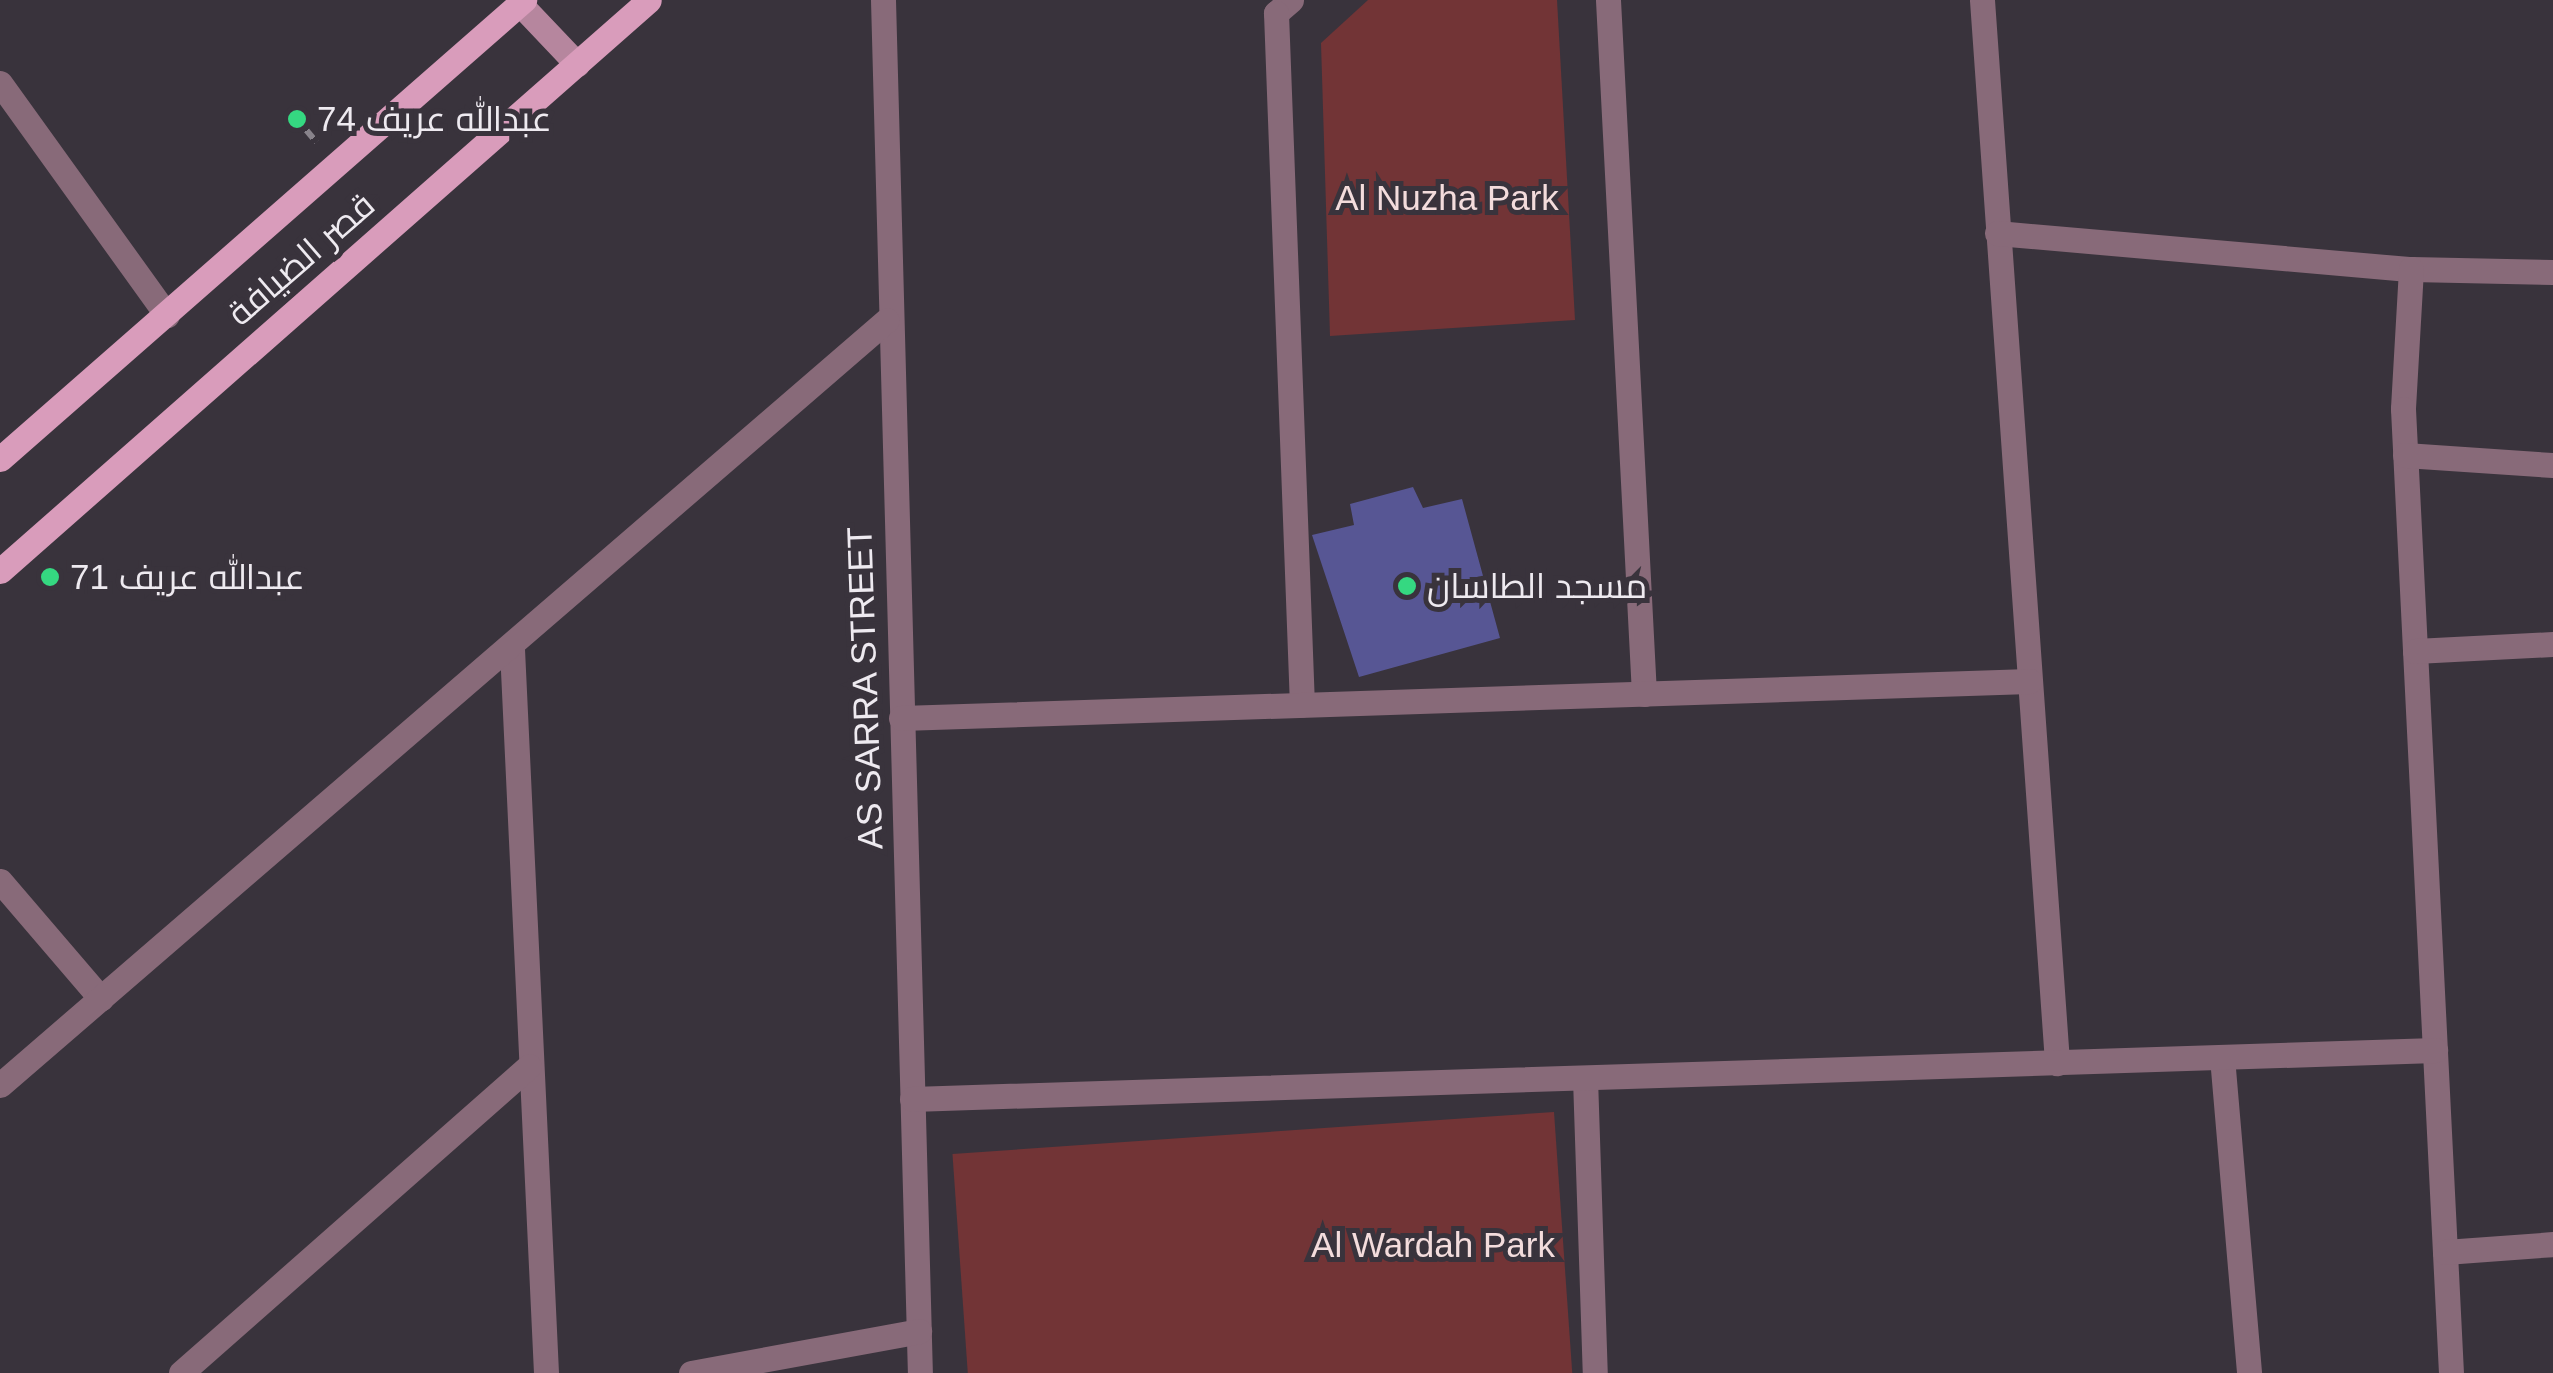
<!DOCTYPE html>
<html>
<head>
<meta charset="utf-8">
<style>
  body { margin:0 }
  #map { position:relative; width:2553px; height:1373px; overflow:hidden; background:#39333c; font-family:Arial,Cairo,sans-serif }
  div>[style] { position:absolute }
  .green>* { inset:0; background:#723436; transform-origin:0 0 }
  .building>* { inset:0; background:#575694 }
  .path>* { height:6px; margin-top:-3px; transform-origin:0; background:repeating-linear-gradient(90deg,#88838b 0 10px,transparent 0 15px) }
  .street>* { height:25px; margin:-12.5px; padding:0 12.5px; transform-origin:12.5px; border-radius:12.5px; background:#886a79 }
  .secondary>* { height:25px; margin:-12.5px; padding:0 12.5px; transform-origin:12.5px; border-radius:12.5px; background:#b6869e }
  .primary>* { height:25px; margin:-12.5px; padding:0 12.5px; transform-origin:12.5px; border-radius:12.5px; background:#d99cbb }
  .dots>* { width:28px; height:28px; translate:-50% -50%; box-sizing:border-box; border:5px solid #39333c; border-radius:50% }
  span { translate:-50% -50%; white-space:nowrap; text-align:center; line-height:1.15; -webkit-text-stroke:10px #39333c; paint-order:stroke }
  .poi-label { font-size:35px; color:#eeeaf0 }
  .left { translate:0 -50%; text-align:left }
  .park-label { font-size:35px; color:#f3dcdc }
  .street-label { font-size:35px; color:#eeeaf0 }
</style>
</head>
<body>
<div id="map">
  <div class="green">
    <i style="clip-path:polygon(1368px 0,1557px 0,1575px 320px,1330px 336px,1321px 43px)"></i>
    <i style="left:1554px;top:1112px;width:262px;height:603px;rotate:86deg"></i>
  </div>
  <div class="building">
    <i style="clip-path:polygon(1413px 487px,1423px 508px,1462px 499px,1500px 638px,1359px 677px,1312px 535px,1354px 525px,1350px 504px)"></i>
  </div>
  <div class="path">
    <i style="left:297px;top:119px;width:30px;rotate:50deg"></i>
  </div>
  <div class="street">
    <i style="left:883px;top:0;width:1373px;rotate:88.46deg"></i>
    <i style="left:1291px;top:0;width:20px;rotate:139deg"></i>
    <i style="left:1276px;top:13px;width:692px;rotate:87.85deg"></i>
    <i style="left:1608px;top:0;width:695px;rotate:87.03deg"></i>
    <i style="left:1982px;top:0;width:1066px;rotate:85.96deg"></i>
    <i style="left:0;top:83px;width:286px;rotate:54.3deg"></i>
    <i style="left:1997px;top:233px;width:416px;rotate:5deg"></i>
    <i style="left:2411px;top:269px;width:142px;rotate:1.2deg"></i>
    <i style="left:2411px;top:269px;width:140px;rotate:93.3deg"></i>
    <i style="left:2403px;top:409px;width:965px;rotate:87.15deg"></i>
    <i style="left:2405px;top:455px;width:148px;rotate:3.9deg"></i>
    <i style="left:512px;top:649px;width:725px;rotate:87.31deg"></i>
    <i style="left:2415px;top:651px;width:138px;rotate:-2.9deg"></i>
    <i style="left:901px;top:718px;width:1129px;rotate:-1.88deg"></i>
    <i style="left:0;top:881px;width:155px;rotate:49.4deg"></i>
    <i style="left:2222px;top:1057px;width:317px;rotate:85.1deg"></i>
    <i style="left:1585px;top:1078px;width:295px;rotate:88.1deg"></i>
    <i style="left:0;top:1085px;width:1171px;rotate:-40.78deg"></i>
    <i style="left:912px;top:1099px;width:1524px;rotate:-1.84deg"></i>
    <i style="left:2445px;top:1252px;width:108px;rotate:-4.2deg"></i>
    <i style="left:181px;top:1373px;width:464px;rotate:-41.4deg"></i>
    <i style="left:691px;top:1373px;width:232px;rotate:-10.4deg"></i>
  </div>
  <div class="secondary">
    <i style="left:520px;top:4px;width:83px;rotate:46.5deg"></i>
  </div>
  <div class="primary">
    <i style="left:0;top:459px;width:697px;rotate:-41.22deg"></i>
    <i style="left:0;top:571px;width:864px;rotate:-41.34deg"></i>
  </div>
  <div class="dots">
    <i style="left:297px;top:119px;background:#35d881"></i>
    <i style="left:50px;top:577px;background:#35d881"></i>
    <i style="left:1407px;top:586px;background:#35d881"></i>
  </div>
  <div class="poi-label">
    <span class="left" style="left:317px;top:119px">عبدالله عريف 74</span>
    <span class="left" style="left:70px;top:577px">عبدالله عريف 71</span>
    <span class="left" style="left:1427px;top:586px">مسجد الطاسان</span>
  </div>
  <div class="park-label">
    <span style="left:1447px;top:198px">Al Nuzha Park</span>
    <span style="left:1433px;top:1245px">Al Wardah Park</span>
  </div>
  <div class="street-label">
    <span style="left:301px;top:259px;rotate:-41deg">قصر الضيافة</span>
    <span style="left:865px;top:688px;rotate:-92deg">AS SARRA STREET</span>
  </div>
</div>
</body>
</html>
